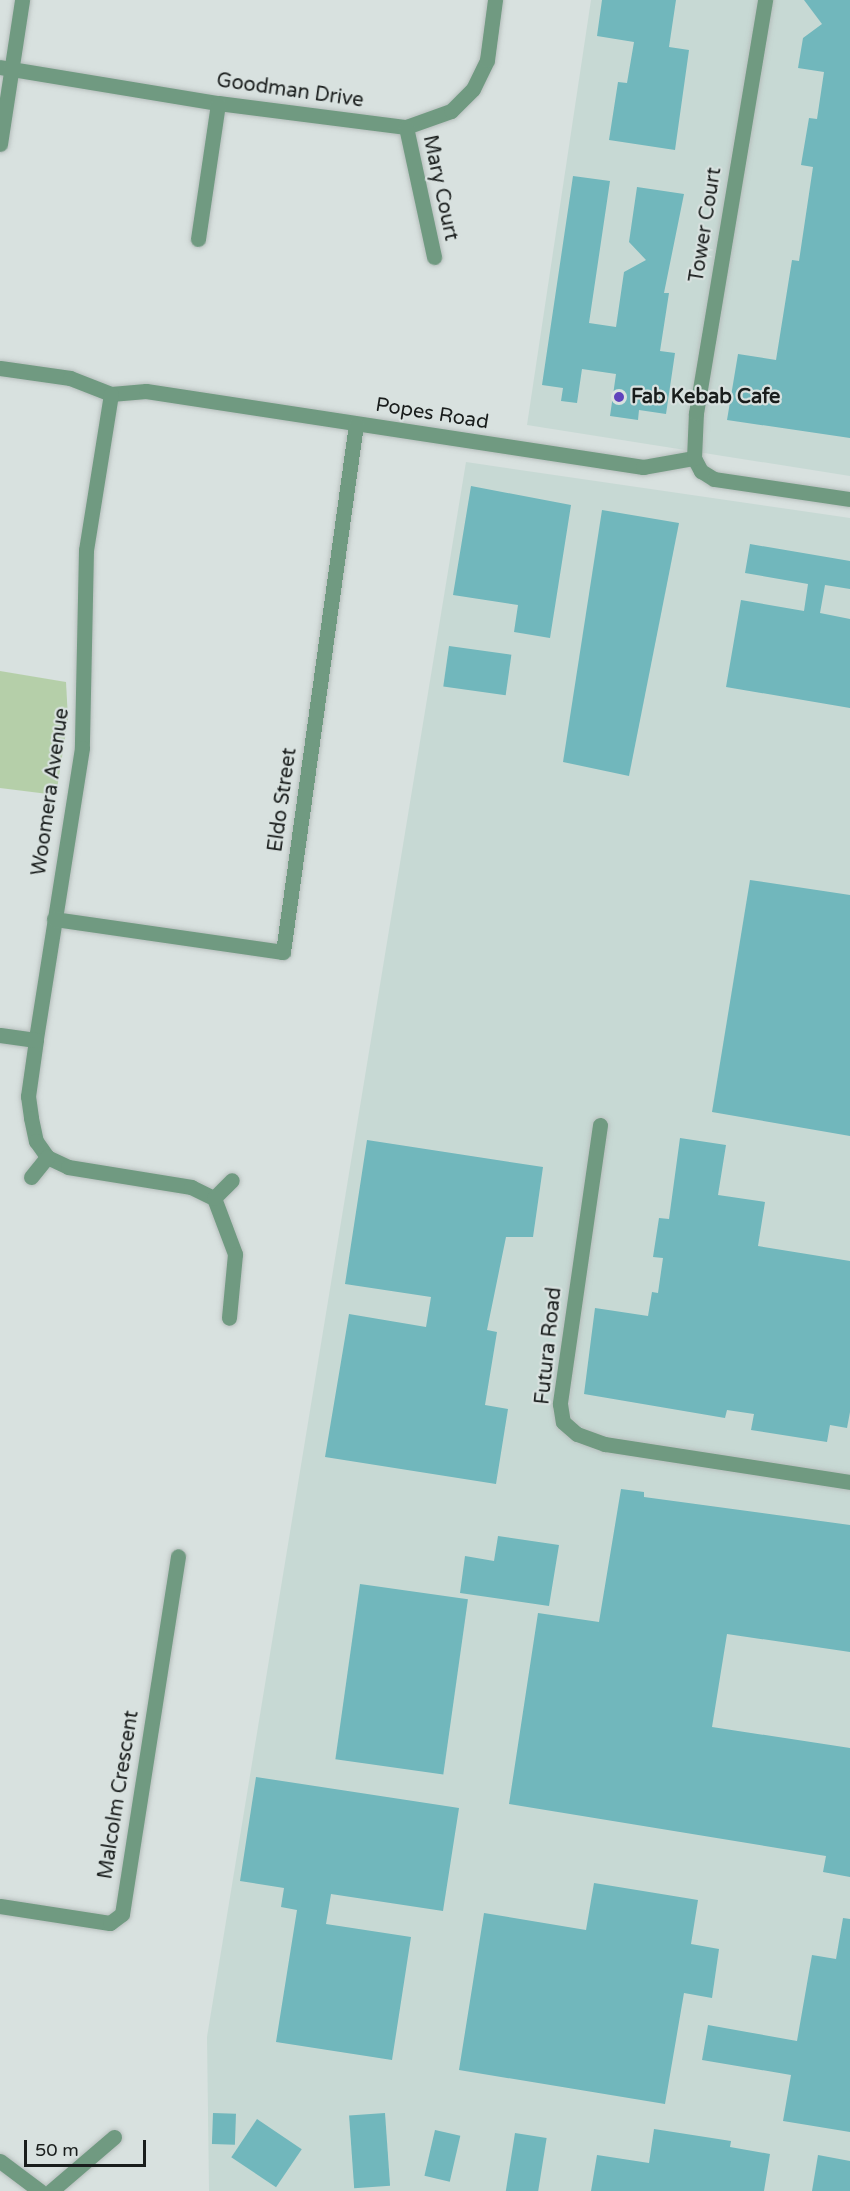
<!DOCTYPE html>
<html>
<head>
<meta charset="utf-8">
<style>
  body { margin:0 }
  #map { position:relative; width:850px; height:2191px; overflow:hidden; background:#d8e1df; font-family:"Varela Round",sans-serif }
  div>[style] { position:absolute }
  .built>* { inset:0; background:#c7d9d4 }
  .green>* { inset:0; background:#b5cfa9 }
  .building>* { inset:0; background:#71b7bc; transform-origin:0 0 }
  .roads { filter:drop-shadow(0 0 2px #b6bebc) drop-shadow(0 0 2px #b6bebc) }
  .minor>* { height:15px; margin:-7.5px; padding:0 7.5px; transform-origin:7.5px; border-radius:7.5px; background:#709a81 }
  .dots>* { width:16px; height:16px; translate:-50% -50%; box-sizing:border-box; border:3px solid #d8e1df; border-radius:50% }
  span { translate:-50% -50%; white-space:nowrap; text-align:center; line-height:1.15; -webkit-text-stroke:4.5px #d8e1df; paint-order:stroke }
  .street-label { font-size:20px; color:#191d1c }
  .poi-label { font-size:20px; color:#191d1c; font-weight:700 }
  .left { translate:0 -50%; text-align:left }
  .scale { position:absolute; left:24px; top:2140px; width:122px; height:27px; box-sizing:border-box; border:3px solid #191d1c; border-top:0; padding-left:8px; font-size:18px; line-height:21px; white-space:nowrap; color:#191d1c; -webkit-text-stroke:4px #d8e1df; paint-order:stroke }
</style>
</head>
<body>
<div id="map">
  <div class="built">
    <i style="clip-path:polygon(591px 0,850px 0,850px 476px,527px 425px)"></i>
    <i style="clip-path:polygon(466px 462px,850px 518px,850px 2191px,209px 2191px,207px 2037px)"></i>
  </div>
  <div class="green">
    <i style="clip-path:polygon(0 671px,66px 682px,68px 719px,56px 795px,0 788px)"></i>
  </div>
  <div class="building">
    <i style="clip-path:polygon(602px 0,676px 0,669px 47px,689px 50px,675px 150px,609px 140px,618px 82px,627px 83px,634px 42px,597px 36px)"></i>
    <i style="clip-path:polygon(804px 0,850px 0,850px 438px,727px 420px,738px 354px,776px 360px,792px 260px,799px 261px,813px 167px,801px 165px,809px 118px,817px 119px,824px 72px,798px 68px,803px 38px,822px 24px)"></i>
    <i style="clip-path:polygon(573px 176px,610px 181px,589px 323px,616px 327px,624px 272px,646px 260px,629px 242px,637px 187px,684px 194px,664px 293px,669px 293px,660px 351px,675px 353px,666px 414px,639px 410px,638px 420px,610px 416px,616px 374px,582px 369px,577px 403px,561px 401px,563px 388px,542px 385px)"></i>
    <i style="clip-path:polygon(471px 486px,571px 505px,550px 638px,514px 632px,518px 605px,453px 595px)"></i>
    <i style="clip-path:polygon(602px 510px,679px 523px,629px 776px,563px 762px)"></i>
    <i style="clip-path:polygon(750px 544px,850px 561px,850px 589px,825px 585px,820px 613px,850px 619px,850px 708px,726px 687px,741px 600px,804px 611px,808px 584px,745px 573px)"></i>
    <i style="left:449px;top:646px;width:63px;height:41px;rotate:8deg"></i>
    <i style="clip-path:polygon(750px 880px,850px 895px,850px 1136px,712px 1112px)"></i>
    <i style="clip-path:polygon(680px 1138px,726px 1145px,718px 1195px,765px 1202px,758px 1246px,850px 1261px,850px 1412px,847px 1428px,830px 1425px,827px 1442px,751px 1430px,754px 1414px,727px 1410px,725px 1418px,584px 1394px,595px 1308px,648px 1316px,652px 1292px,658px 1293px,663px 1258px,653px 1257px,659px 1218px,669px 1219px)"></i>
    <i style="clip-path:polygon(367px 1140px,543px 1167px,533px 1237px,506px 1237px,487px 1330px,497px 1332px,485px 1405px,508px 1409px,496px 1484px,325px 1457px,349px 1314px,426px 1327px,431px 1297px,345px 1284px)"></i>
    <i style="clip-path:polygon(621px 1489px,644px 1492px,644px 1497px,850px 1525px,850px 1652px,727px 1634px,712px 1727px,850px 1748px,850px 1877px,823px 1872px,826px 1856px,509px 1804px,538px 1613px,599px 1622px)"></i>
    <i style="clip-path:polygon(498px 1536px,559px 1545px,549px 1606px,460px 1593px,465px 1556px,494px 1561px)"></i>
    <i style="left:360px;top:1584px;width:109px;height:177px;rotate:8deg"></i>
    <i style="clip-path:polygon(256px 1777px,459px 1808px,443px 1911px,331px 1894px,326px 1924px,411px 1937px,392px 2060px,276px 2042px,297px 1910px,281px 1907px,284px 1888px,240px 1881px)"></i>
    <i style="clip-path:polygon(594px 1883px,698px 1900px,691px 1944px,719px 1949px,712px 1998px,684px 1993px,665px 2104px,459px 2070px,484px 1913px,586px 1930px)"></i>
    <i style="clip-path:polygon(843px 1918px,850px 1919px,850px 2132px,783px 2121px,791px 2075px,702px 2060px,708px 2025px,797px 2041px,812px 1955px,836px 1959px)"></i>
    <i style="left:213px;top:2113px;width:23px;height:31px;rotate:2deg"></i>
    <i style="left:385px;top:2113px;width:73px;height:36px;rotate:86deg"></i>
    <i style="left:257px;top:2119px;width:54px;height:46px;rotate:34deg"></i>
    <i style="clip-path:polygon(654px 2129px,731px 2141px,730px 2147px,770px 2154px,764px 2191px,591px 2191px,597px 2155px,649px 2163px)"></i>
    <i style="left:435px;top:2130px;width:26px;height:47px;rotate:13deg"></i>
    <i style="left:515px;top:2133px;width:32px;height:59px;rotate:9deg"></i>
    <i style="clip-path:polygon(818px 2155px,850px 2161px,850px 2191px,812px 2191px)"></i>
  </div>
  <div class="roads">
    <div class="minor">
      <i style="left:0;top:67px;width:221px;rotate:9.4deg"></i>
      <i style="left:218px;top:103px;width:190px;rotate:7.3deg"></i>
      <i style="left:406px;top:127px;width:48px;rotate:-19.6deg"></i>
      <i style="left:451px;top:111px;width:31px;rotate:-45deg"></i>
      <i style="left:473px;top:89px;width:32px;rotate:-64deg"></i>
      <i style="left:487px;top:60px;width:61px;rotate:-82.4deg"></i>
      <i style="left:406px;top:127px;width:133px;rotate:77.8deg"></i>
      <i style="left:0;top:144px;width:146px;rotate:-81.3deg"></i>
      <i style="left:198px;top:239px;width:137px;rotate:-81.6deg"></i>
      <i style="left:0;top:368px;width:71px;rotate:8.1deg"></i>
      <i style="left:70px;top:378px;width:44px;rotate:21.3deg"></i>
      <i style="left:111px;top:394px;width:35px;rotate:-5deg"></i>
      <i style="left:146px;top:391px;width:503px;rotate:8.69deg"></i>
      <i style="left:643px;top:467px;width:52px;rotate:-10deg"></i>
      <i style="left:694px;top:458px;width:15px;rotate:62deg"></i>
      <i style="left:701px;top:471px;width:15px;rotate:32deg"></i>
      <i style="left:714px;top:479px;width:137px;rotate:8.4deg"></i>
      <i style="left:111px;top:394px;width:158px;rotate:99.1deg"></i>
      <i style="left:86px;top:550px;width:198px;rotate:91.2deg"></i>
      <i style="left:82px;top:748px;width:296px;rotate:99deg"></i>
      <i style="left:36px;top:1040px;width:57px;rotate:98.1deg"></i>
      <i style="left:28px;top:1096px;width:22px;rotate:82deg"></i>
      <i style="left:31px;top:1118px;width:24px;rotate:78deg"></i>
      <i style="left:36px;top:1141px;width:19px;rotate:55deg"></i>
      <i style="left:47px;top:1157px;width:23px;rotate:25deg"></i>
      <i style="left:68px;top:1167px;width:125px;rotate:9.2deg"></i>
      <i style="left:191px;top:1187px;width:25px;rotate:26deg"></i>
      <i style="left:214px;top:1198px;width:60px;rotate:69.4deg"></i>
      <i style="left:235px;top:1254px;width:64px;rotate:95.4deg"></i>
      <i style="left:694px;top:458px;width:45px;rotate:-87.5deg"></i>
      <i style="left:696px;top:413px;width:419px;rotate:-80.5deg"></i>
      <i style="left:54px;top:919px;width:231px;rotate:8.2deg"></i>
      <i style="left:283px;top:952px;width:533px;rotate:-82.13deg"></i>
      <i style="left:0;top:1035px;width:36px;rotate:8deg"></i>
      <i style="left:600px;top:1125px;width:282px;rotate:98.2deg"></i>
      <i style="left:560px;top:1404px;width:18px;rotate:81deg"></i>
      <i style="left:563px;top:1422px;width:18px;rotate:41deg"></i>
      <i style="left:577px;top:1434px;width:30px;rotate:20deg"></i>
      <i style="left:605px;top:1444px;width:248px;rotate:8.8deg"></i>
      <i style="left:31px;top:1177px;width:26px;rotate:-51deg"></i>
      <i style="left:214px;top:1198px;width:25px;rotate:-45deg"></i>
      <i style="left:0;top:1906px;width:111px;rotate:8.8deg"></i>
      <i style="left:110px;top:1923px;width:15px;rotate:-37deg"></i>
      <i style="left:122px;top:1914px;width:362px;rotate:-81.1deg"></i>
      <i style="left:0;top:2161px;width:50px;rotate:36.9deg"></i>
      <i style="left:51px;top:2191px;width:83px;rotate:-40.6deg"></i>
    </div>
  </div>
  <div class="dots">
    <i style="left:619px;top:397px;background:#5f43bc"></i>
  </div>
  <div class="street-label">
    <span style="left:290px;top:91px;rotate:8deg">Goodman Drive</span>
    <span style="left:440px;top:188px;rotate:78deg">Mary Court</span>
    <span style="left:706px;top:225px;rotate:-81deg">Tower Court</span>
    <span style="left:432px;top:414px;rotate:9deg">Popes Road</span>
    <span style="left:51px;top:792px;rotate:-82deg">Woomera Avenue</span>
    <span style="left:283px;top:800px;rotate:-82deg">Eldo Street</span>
    <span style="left:549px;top:1346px;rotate:-84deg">Futura Road</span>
    <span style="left:119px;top:1795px;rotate:-81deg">Malcolm Crescent</span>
  </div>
  <div class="poi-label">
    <span class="left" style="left:631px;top:397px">Fab Kebab Cafe</span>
  </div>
  <div class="scale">50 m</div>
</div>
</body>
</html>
